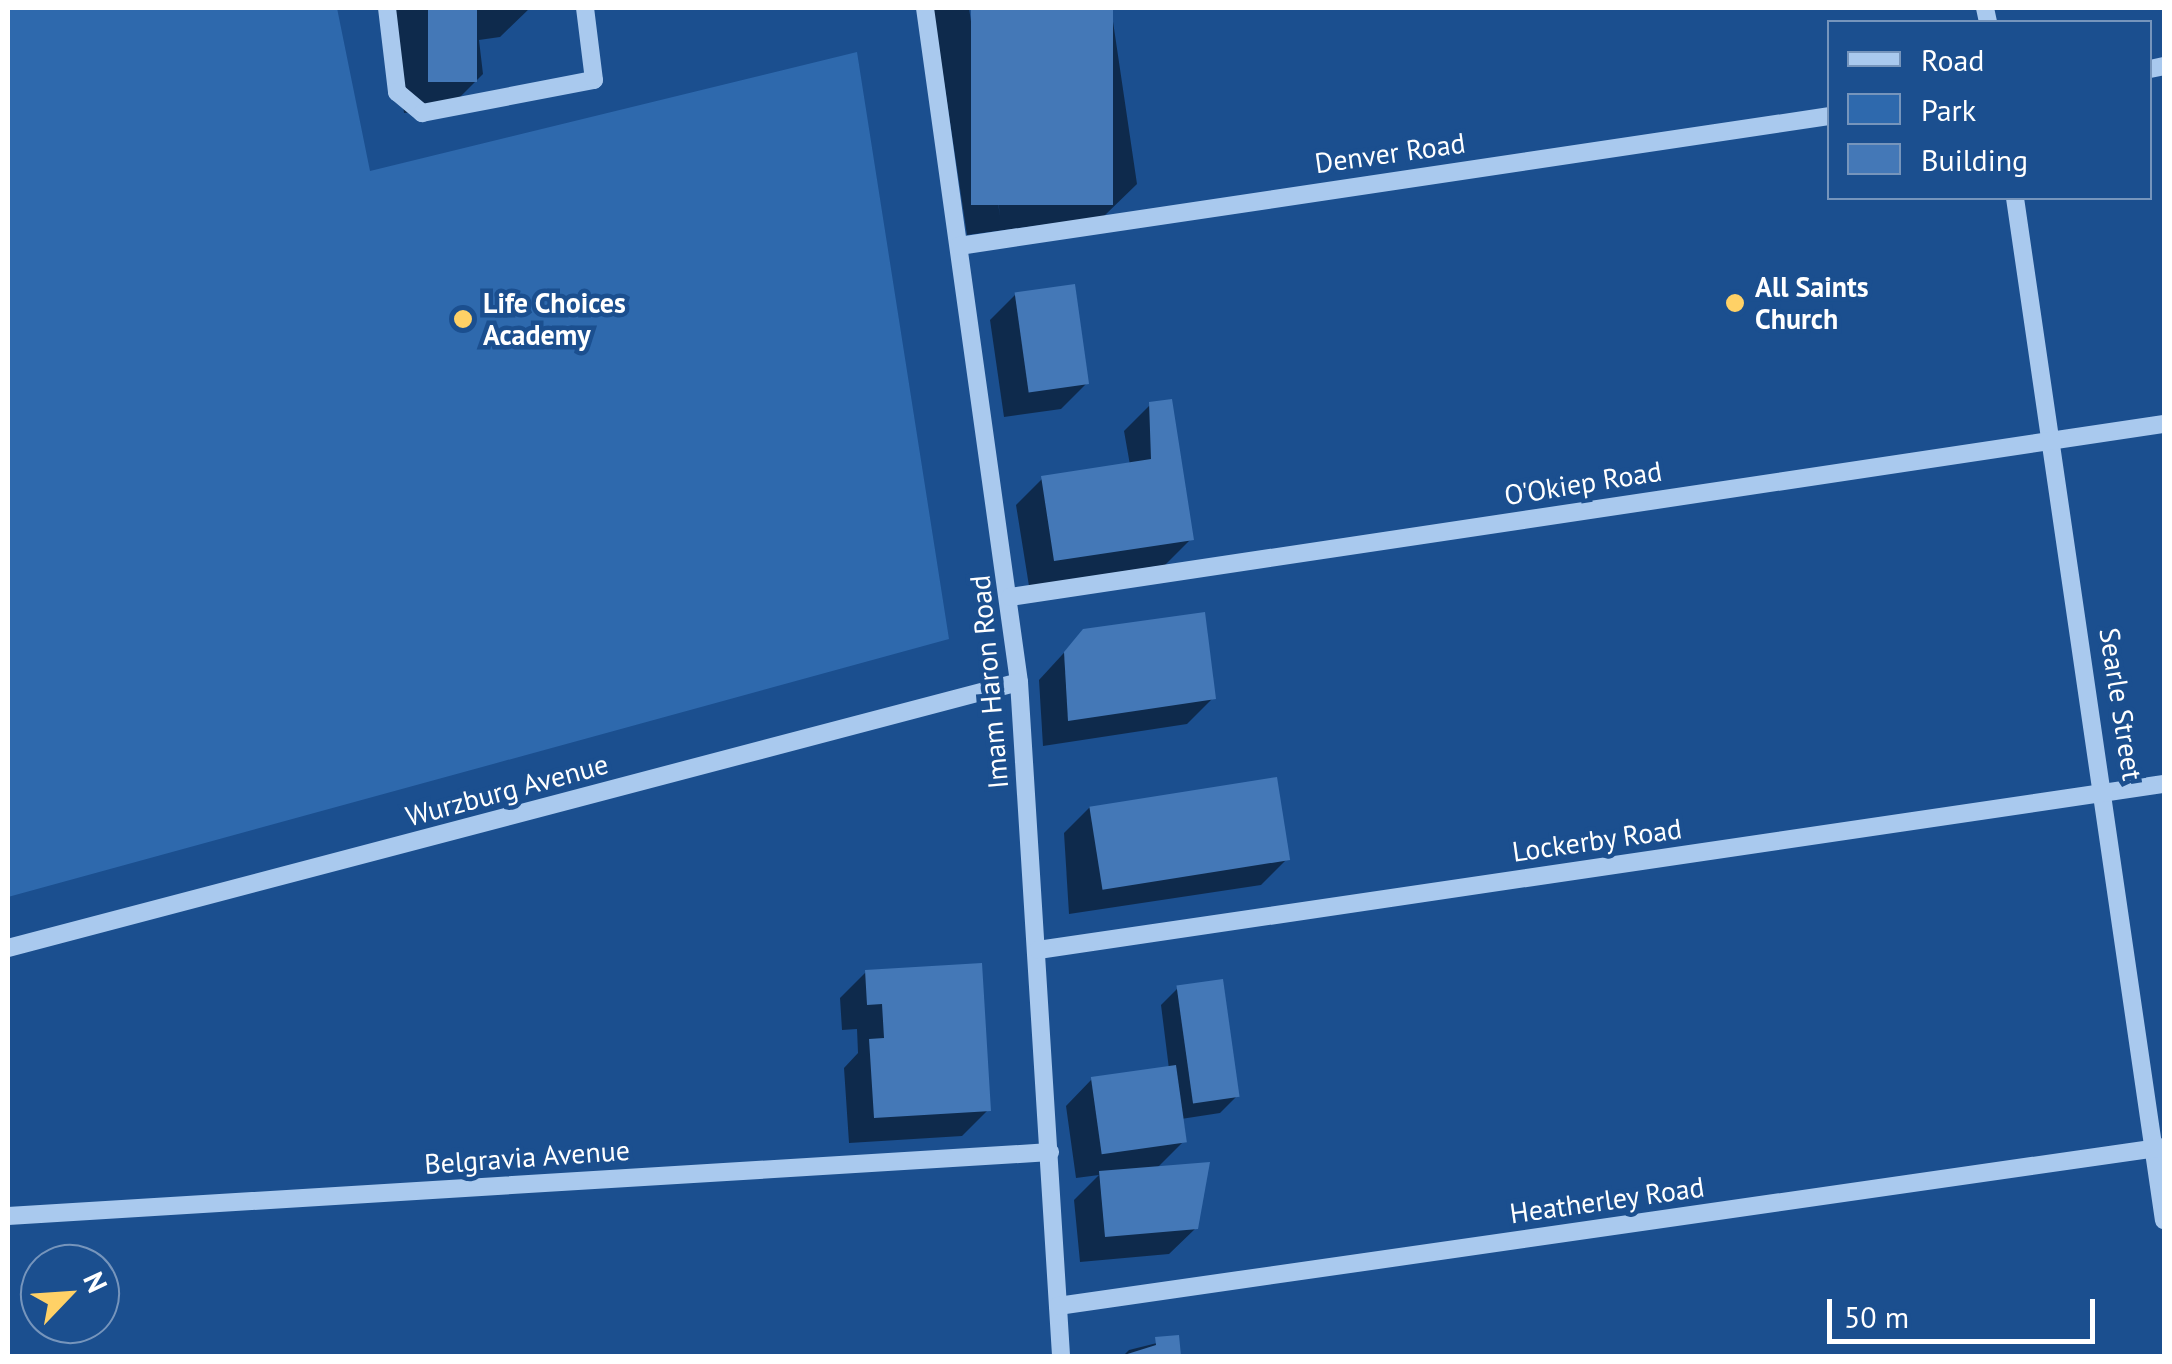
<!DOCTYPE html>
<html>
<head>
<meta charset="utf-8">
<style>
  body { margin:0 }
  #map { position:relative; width:2172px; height:1364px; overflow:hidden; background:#1b4f8f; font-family:"PT Sans",sans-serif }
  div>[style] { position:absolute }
  .green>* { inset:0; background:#2e69ad }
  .shadow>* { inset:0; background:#0007 }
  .building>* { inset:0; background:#4478b7; transform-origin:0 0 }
  .minor>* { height:18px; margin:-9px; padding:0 9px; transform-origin:9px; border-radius:9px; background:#a9c9ee }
  .dots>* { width:28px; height:28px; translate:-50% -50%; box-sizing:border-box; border:5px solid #1b4f8f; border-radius:50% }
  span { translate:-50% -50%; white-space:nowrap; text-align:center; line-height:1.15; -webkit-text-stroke:9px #1b4f8f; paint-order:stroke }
  .street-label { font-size:28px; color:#fff }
  .poi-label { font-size:28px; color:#fff; font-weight:700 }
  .left { translate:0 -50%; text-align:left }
  .frame { position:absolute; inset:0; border:10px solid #fff; pointer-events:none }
  .legend { position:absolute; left:1827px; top:20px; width:325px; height:180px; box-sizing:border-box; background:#1b4f8f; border:2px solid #7695bc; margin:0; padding:12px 18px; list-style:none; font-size:30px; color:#fff }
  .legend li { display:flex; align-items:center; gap:20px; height:50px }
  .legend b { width:50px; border:2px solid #7695bc }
  .north { position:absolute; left:20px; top:1244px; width:100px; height:100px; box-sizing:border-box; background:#1b4f8f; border:2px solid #7695bc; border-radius:50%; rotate:65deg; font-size:28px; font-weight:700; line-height:40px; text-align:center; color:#fff }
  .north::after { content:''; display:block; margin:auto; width:35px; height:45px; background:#ffd166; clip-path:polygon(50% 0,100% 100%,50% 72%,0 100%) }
  .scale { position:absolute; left:1827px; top:1299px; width:268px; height:45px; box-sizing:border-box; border:5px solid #fff; border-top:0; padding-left:12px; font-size:30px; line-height:35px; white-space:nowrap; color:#fff; -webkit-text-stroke:8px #1b4f8f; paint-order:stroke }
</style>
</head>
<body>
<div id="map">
  <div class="green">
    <i style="clip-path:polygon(8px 8px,337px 8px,370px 171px,857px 52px,949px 639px,8px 897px)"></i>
  </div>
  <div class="shadow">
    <i style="clip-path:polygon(390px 8px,530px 8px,500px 37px,479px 40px,483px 74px,449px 108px,404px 113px)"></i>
    <i style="clip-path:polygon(933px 8px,969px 8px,1000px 216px,974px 8px,1111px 8px,1137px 184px,1103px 217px,967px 235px)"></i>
    <i style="clip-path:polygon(1016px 294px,1087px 383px,1061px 409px,1004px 417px,990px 320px)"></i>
    <i style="clip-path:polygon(1150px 405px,1191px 539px,1165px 565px,1029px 586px,1016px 505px,1042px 479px,1130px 465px,1124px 431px)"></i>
    <i style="clip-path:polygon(1084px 631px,1213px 698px,1187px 724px,1043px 746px,1039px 680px)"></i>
    <i style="clip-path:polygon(1090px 807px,1287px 859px,1261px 885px,1069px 914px,1064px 833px)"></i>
    <i style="clip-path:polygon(866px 972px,988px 1110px,962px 1136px,849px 1143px,844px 1068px,858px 1053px,857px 1029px,842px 1030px,840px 998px)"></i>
    <i style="clip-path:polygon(1178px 988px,1237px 1096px,1220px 1113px,1181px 1119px,1184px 1141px,1156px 1169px,1196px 1228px,1169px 1254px,1080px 1262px,1074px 1200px,1099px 1175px,1076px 1178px,1066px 1106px,1092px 1079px,1169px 1069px,1161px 1005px)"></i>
    <i style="clip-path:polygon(1177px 1338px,1179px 1356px,1123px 1356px,1129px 1350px)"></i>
  </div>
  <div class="building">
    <i style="left:428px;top:8px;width:49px;height:74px"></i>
    <i style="left:971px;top:8px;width:142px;height:197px"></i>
    <i style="left:1075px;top:284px;width:101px;height:61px;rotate:82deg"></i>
    <i style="clip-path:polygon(1172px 399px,1194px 540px,1054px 561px,1041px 476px,1151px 459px,1149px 402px)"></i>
    <i style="clip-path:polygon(1205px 612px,1216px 699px,1068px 721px,1064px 652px,1083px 629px)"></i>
    <i style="left:1277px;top:777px;width:84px;height:190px;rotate:81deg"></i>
    <i style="clip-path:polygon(982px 963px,991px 1111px,874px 1118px,869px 1039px,884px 1038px,882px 1004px,867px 1005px,865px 970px)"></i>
    <i style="left:1223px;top:979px;width:119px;height:47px;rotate:82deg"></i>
    <i style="left:1176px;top:1065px;width:78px;height:86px;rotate:82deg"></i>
    <i style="clip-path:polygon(1210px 1162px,1198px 1229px,1105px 1237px,1099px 1171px)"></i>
    <i style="clip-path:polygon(1179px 1335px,1181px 1356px,1121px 1356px,1156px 1345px,1155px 1337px)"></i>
  </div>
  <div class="minor">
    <i style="left:387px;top:8px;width:85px;rotate:83.2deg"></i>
    <i style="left:397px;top:92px;width:33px;rotate:40deg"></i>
    <i style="left:422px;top:113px;width:175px;rotate:-10.9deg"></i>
    <i style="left:594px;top:80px;width:73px;rotate:-97.1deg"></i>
    <i style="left:925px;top:8px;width:681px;rotate:82.06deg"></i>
    <i style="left:1019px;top:682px;width:675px;rotate:86.43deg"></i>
    <i style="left:1985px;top:8px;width:14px;rotate:78deg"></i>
    <i style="left:2150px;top:69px;width:14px;rotate:-12deg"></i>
    <i style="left:2015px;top:198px;width:1033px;rotate:81.71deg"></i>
    <i style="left:959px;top:246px;width:881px;rotate:-8.49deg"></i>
    <i style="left:1010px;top:597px;width:1167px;rotate:-8.53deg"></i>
    <i style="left:8px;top:948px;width:1045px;rotate:-14.74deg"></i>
    <i style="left:1038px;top:950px;width:1138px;rotate:-8.39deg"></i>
    <i style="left:8px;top:1216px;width:1044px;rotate:-3.51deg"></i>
    <i style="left:1058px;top:1306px;width:1117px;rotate:-8.18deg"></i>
  </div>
  <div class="dots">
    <i style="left:1735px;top:303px;background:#ffd166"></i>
    <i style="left:463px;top:319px;background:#ffd166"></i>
  </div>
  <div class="street-label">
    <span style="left:1390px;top:153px;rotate:-8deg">Denver Road</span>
    <span style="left:1583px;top:483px;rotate:-9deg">O'Okiep Road</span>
    <span style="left:989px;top:682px;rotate:-95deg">Imam Haron Road</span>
    <span style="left:2121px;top:704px;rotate:81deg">Searle Street</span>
    <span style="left:507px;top:790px;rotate:-15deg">Wurzburg Avenue</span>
    <span style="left:1597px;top:840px;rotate:-8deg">Lockerby Road</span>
    <span style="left:527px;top:1157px;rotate:-4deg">Belgravia Avenue</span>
    <span style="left:1607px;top:1200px;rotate:-8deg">Heatherley Road</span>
  </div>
  <div class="poi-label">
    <span class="left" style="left:1755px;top:303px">All Saints<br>Church</span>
    <span class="left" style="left:483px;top:319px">Life Choices<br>Academy</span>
  </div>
  <div class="frame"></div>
  <ul class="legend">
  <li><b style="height:12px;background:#a9c9ee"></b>Road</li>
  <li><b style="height:28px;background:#2e69ad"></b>Park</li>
  <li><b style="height:28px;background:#4478b7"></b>Building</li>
  </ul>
  <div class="north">N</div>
  <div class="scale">50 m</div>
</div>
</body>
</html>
